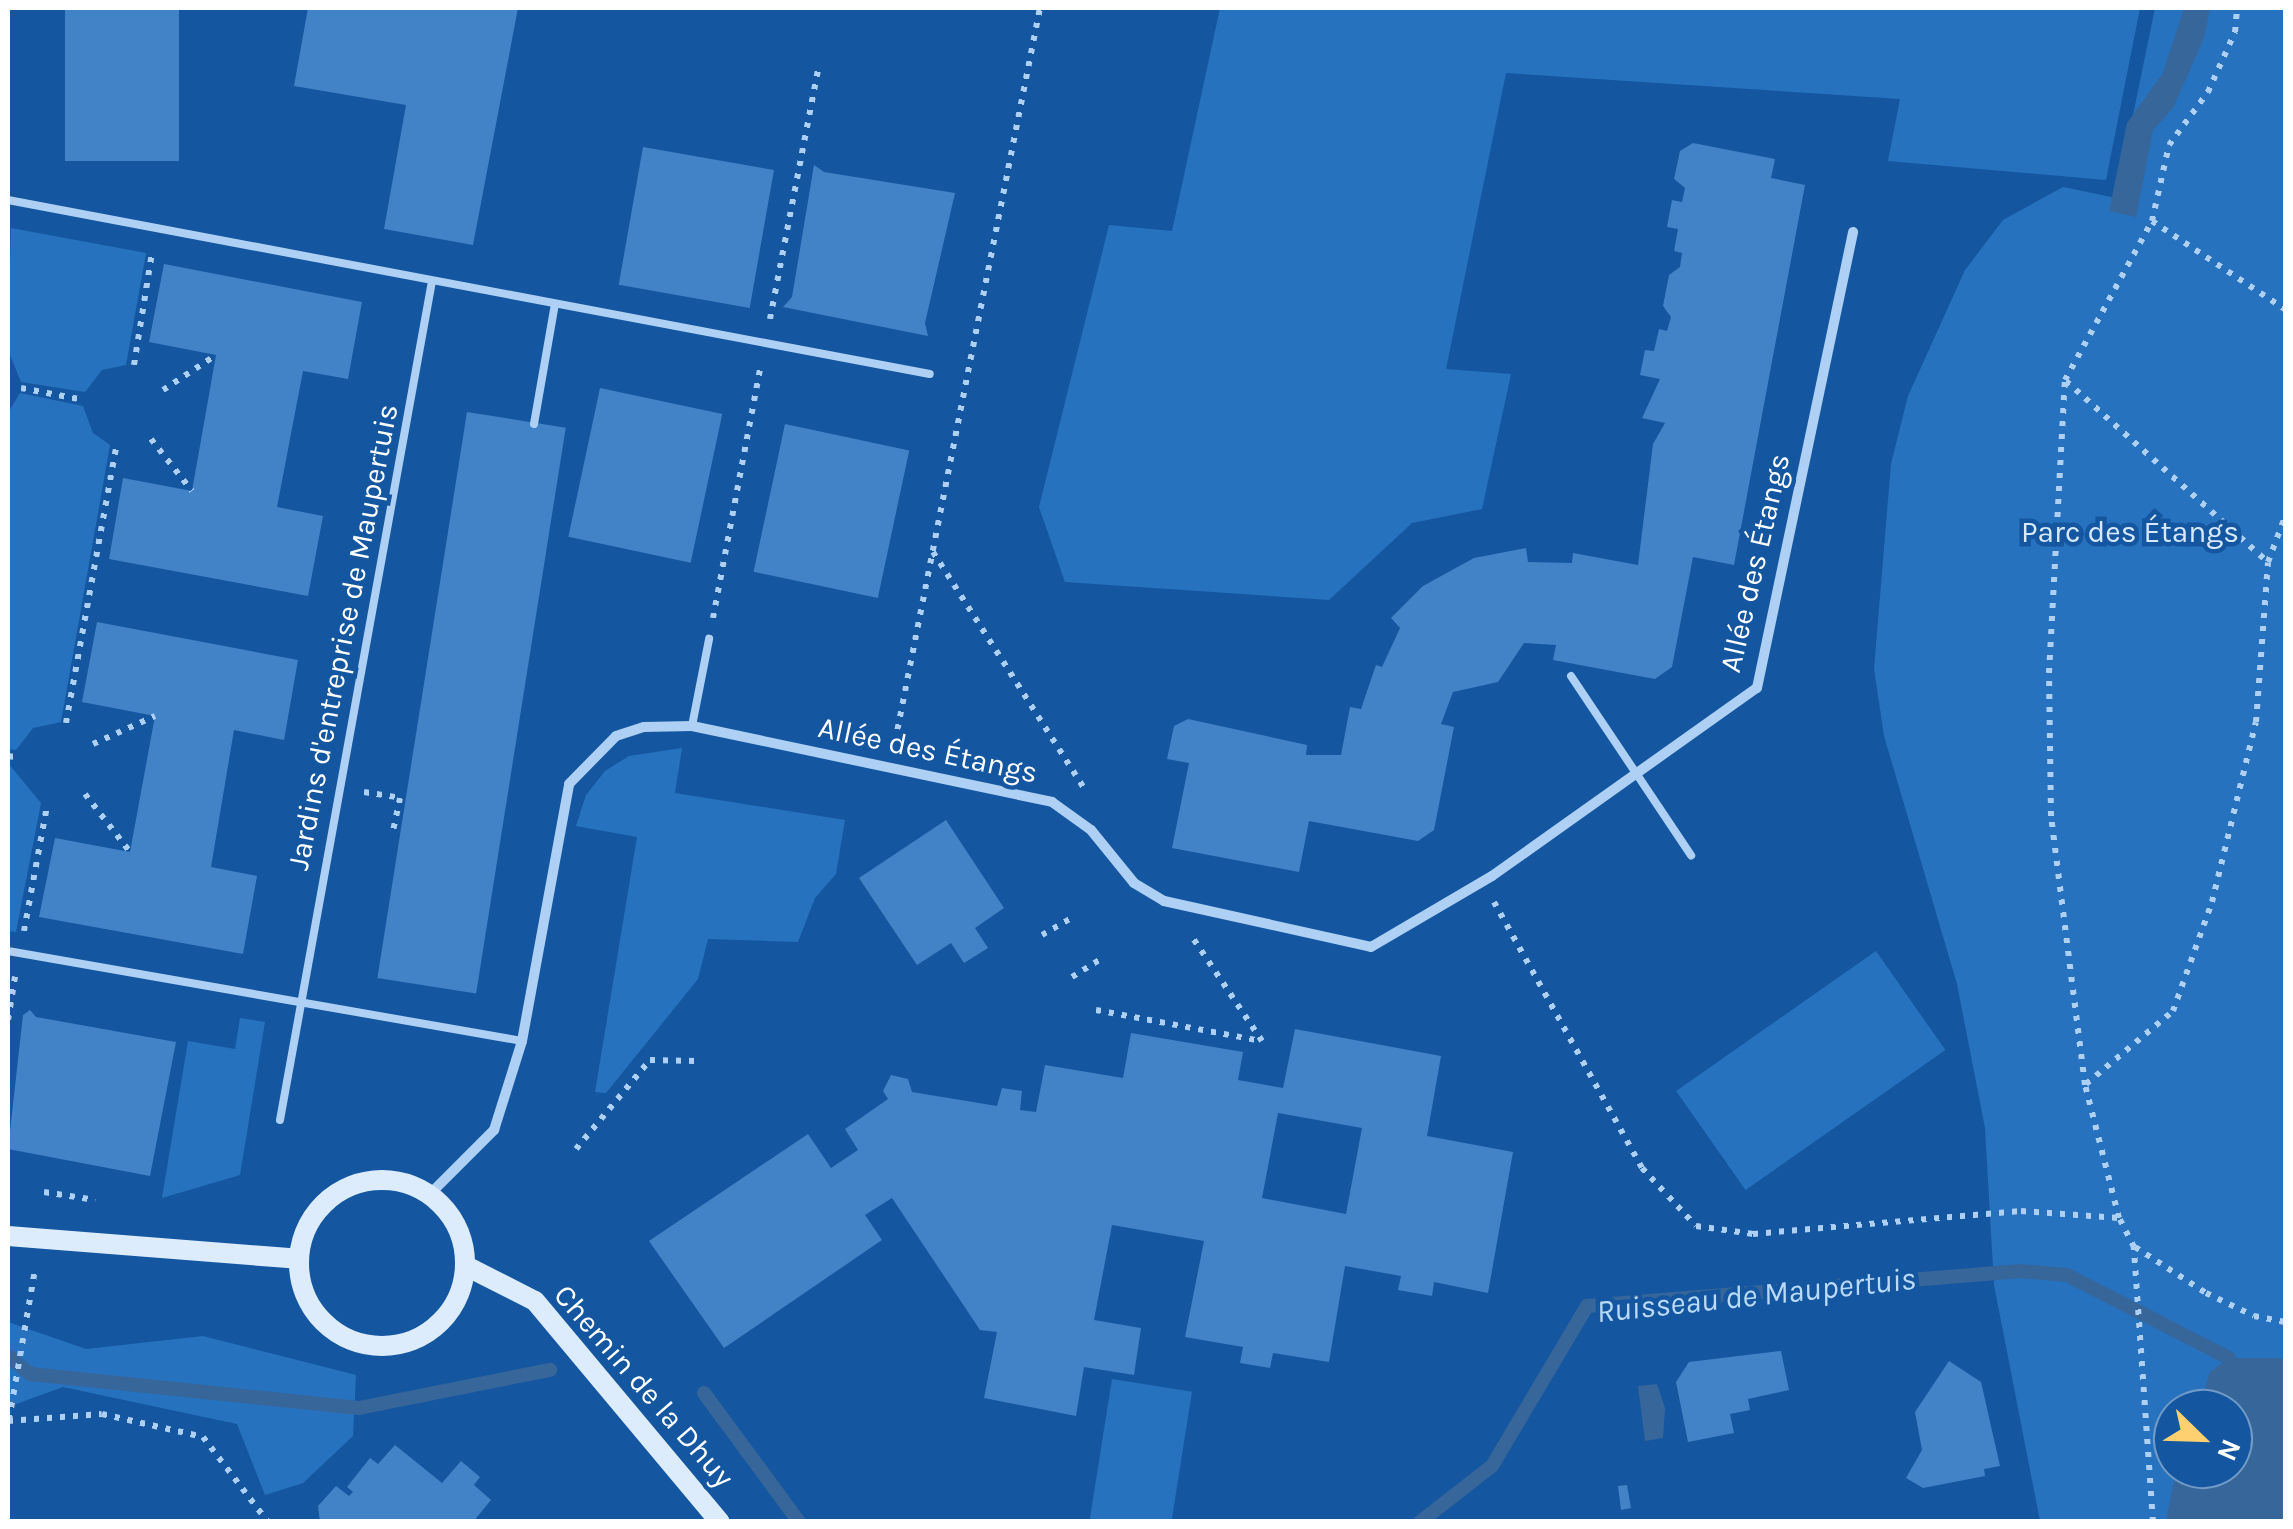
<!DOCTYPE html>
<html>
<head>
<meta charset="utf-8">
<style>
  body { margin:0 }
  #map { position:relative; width:2293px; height:1529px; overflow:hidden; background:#1457a0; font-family:Karla,sans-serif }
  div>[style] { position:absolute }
  .green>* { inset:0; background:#2772be; transform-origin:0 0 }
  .water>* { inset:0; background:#37669a }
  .stream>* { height:14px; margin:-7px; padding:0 7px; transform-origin:7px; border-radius:7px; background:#37669a }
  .building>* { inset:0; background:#4283c7; transform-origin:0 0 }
  .path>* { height:6px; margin-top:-3px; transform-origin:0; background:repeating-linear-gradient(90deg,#add0f4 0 5px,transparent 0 13px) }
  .lane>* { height:8px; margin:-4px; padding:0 4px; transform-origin:4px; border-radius:4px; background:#add0f4 }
  .street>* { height:10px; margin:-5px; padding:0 5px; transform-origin:5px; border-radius:5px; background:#add0f4 }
  .secondary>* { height:20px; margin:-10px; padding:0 10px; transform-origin:10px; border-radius:10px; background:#ddecfd }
  .secondary>.ring { margin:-10px; padding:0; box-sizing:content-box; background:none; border:20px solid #ddecfd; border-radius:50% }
  span { translate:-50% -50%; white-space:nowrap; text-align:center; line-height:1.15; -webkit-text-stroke:9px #1457a0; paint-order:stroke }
  .park-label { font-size:30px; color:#d6e9fd }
  .street-label { font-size:30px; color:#fff }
  .water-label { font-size:32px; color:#badafa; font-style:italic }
  .frame { position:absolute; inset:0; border:10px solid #fff; pointer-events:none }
  .north { position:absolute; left:2153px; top:1389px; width:100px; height:100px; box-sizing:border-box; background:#1457a0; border:2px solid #729ac6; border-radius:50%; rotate:113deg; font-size:28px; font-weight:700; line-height:40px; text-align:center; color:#fff }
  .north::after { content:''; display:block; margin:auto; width:35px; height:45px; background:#ffd070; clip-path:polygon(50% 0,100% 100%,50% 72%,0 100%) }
</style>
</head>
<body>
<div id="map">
  <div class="green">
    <i style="clip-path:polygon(1220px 8px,2140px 8px,2106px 180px,1888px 161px,1900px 99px,1506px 73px,1446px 369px,1511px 374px,1482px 509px,1412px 523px,1329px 600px,1065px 582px,1039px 507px,1109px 225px,1172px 231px)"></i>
    <i style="clip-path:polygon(evenodd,2155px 8px,2285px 8px,2285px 1521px,2040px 1521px,1994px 1285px,1985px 1128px,1957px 984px,1884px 736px,1874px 669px,1891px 464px,1908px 396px,1965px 270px,2003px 220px,2063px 187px,2116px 198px,2155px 8px,2173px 1409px,2233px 1409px,2233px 1469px,2173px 1469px,2173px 1409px)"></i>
    <i style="clip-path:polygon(11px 228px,146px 253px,126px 365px,102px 370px,85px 392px,21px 382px,8px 350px)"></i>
    <i style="clip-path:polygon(20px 393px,83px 406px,93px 433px,110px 445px,61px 722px,33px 728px,16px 750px,8px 749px,8px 413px)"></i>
    <i style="clip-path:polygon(682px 748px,675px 793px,845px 820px,836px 874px,815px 898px,798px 942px,708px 939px,698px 979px,606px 1093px,595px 1092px,637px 837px,576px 826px,586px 795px,605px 771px,629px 756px)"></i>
    <i style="clip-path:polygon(8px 763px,41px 803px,16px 932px,8px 931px)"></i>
    <i style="left:1876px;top:951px;width:121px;height:244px;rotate:55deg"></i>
    <i style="clip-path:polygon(240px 1018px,265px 1022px,240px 1175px,162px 1198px,188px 1041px,235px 1049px)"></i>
    <i style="clip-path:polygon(8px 1322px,86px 1349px,203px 1336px,356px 1375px,353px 1436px,303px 1483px,265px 1495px,237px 1424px,63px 1387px,8px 1407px)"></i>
    <i style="left:1112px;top:1379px;width:81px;height:144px;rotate:9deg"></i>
  </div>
  <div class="water">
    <i style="clip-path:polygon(2184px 8px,2210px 8px,2204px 38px,2173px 108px,2153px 130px,2136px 217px,2109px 211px,2127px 123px,2163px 73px)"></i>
    <i style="clip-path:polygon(2229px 1358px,2285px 1358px,2285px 1521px,2166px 1521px,2176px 1469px,2233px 1469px,2233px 1409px,2199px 1409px,2210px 1372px)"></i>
    <i style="clip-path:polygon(1657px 1384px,1665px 1408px,1663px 1438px,1645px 1441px,1638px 1386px)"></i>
  </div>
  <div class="stream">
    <i style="left:8px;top:1356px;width:28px;rotate:39deg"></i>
    <i style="left:30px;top:1374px;width:331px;rotate:5.9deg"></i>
    <i style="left:359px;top:1408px;width:195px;rotate:-11.3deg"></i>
    <i style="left:704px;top:1393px;width:160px;rotate:53.6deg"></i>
    <i style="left:1420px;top:1522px;width:91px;rotate:-37.9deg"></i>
    <i style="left:1492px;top:1466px;width:186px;rotate:-59.3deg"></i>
    <i style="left:1587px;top:1306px;width:433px;rotate:-4.6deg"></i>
    <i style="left:2019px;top:1271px;width:48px;rotate:4.8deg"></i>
    <i style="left:2067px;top:1275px;width:182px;rotate:27.1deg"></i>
  </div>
  <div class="building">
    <i style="left:65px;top:8px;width:114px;height:153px"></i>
    <i style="clip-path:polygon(308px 8px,518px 8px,473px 245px,384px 229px,406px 105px,294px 86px)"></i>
    <i style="clip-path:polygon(1693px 143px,1775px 159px,1771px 178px,1805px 185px,1734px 565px,1693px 557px,1672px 667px,1655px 679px,1553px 660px,1556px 645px,1524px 643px,1498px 682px,1453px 692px,1441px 724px,1454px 727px,1434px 830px,1418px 841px,1309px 821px,1299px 872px,1172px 848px,1189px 763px,1167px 759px,1174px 726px,1188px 719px,1307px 745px,1306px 755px,1341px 755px,1350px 707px,1361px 709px,1376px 665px,1382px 667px,1400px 628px,1391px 618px,1423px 586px,1474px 558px,1526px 548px,1528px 562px,1572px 563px,1573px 553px,1638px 565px,1653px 444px,1665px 423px,1642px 418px,1660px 379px,1640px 375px,1645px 350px,1654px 351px,1659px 329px,1667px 331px,1671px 317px,1663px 306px,1669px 275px,1680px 267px,1682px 253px,1674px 251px,1678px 229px,1667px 227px,1672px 200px,1682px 202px,1685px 188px,1674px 179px,1680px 151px)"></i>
    <i style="left:643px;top:147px;width:133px;height:140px;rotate:10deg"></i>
    <i style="clip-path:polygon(814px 165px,824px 172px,955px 193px,925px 323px,928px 336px,783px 307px,792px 297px)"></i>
    <i style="clip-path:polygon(164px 264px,362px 302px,348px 379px,303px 371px,277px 507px,323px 516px,308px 596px,109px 559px,123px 478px,192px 491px,216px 355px,149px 342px)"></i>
    <i style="left:600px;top:388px;width:125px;height:152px;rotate:12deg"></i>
    <i style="left:467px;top:412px;width:100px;height:573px;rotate:9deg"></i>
    <i style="left:785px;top:424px;width:127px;height:151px;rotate:12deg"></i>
    <i style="clip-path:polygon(97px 622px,298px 660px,284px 740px,234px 730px,211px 867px,257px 876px,243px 954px,39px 917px,55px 838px,130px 852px,155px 716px,82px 702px)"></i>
    <i style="clip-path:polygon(946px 820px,1004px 908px,975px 928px,988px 948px,964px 963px,951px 943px,917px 965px,859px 878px)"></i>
    <i style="clip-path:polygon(30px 1010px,36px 1017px,176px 1042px,150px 1176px,8px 1149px,23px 1015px)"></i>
    <i style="clip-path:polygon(evenodd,1295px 1029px,1441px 1056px,1427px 1136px,1513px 1152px,1488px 1293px,1434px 1282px,1432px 1296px,1398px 1290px,1401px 1276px,1345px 1266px,1329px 1362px,1273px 1353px,1270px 1368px,1240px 1363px,1243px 1347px,1185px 1337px,1204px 1241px,1112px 1225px,1094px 1320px,1141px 1328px,1134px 1375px,1084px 1367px,1076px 1416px,984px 1398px,997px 1332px,980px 1330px,892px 1198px,865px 1215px,882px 1240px,724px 1348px,649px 1241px,808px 1134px,831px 1168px,858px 1150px,845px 1129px,888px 1099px,883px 1091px,891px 1075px,908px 1079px,912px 1092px,997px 1106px,1002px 1088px,1022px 1091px,1020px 1110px,1036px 1112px,1045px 1065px,1123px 1078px,1131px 1033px,1243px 1052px,1238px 1080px,1283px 1088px,1295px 1029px,1278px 1113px,1362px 1128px,1346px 1214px,1262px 1198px,1278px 1113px)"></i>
    <i style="clip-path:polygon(1781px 1351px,1789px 1390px,1748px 1399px,1750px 1410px,1730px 1414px,1734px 1433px,1688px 1442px,1676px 1382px,1689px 1362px)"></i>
    <i style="clip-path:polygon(1949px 1361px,1981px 1382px,2000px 1466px,1984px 1469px,1985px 1476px,1923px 1488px,1906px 1478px,1922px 1450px,1915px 1412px)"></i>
    <i style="clip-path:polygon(395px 1445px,442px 1483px,461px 1461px,480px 1477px,474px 1485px,491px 1500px,473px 1522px,320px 1522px,318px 1506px,336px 1486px,349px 1496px,353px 1492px,347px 1487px,370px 1458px,378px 1464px)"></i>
    <i style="clip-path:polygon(1627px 1485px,1631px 1508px,1621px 1510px,1618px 1486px)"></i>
  </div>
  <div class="path">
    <i style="left:2152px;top:221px;width:161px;rotate:33.6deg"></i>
    <i style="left:770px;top:319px;width:255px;rotate:-79.1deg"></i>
    <i style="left:134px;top:365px;width:113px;rotate:-80.9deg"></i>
    <i style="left:2066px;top:381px;width:271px;rotate:41.9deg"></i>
    <i style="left:21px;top:388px;width:64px;rotate:10.8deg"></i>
    <i style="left:163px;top:390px;width:64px;rotate:-33.4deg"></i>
    <i style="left:151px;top:439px;width:66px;rotate:51.7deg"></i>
    <i style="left:933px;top:552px;width:282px;rotate:57.4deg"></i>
    <i style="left:713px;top:618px;width:258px;rotate:-79.3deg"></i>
    <i style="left:66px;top:723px;width:280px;rotate:-79.7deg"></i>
    <i style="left:895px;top:742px;width:748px;rotate:-78.83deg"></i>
    <i style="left:93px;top:744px;width:68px;rotate:-24.3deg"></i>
    <i style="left:8px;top:756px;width:7px;rotate:8deg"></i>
    <i style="left:364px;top:792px;width:36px;rotate:9deg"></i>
    <i style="left:400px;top:798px;width:33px;rotate:102deg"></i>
    <i style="left:85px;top:794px;width:73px;rotate:52.2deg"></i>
    <i style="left:1494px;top:902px;width:304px;rotate:60.9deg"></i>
    <i style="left:1642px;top:1168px;width:79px;rotate:47deg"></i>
    <i style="left:1696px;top:1226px;width:58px;rotate:8deg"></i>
    <i style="left:1753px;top:1234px;width:269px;rotate:-4.9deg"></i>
    <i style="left:2021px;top:1211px;width:98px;rotate:4.1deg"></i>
    <i style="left:24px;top:931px;width:127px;rotate:-79.6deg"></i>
    <i style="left:1042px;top:935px;width:36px;rotate:-30deg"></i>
    <i style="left:1072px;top:977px;width:34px;rotate:-32deg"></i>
    <i style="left:1096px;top:1010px;width:169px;rotate:10.6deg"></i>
    <i style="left:1262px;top:1041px;width:129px;rotate:-123.9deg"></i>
    <i style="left:8px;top:1020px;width:44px;rotate:-80.8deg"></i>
    <i style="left:2086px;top:1084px;width:114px;rotate:-40deg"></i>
    <i style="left:2173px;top:1011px;width:116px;rotate:-70.3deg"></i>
    <i style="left:2212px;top:902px;width:185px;rotate:-76.3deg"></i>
    <i style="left:2256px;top:722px;width:160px;rotate:-85.7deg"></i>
    <i style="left:2268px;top:562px;width:51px;rotate:-69.4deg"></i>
    <i style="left:576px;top:1149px;width:116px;rotate:-50.3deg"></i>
    <i style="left:650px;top:1060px;width:45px;rotate:1.3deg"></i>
    <i style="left:44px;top:1192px;width:52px;rotate:8.9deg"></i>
    <i style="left:2135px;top:1247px;width:85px;rotate:32.9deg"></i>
    <i style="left:2206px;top:1293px;width:53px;rotate:25.6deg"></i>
    <i style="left:2254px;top:1316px;width:33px;rotate:11deg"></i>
    <i style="left:9px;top:1420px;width:152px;rotate:-80.2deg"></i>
    <i style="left:8px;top:1421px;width:94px;rotate:-4.3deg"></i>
    <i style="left:102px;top:1414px;width:104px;rotate:12.8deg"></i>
    <i style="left:203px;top:1437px;width:107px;rotate:52.6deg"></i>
    <i style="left:2153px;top:1522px;width:276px;rotate:-94deg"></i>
    <i style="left:2134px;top:1247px;width:33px;rotate:-117deg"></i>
    <i style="left:2119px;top:1218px;width:137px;rotate:-104.3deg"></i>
    <i style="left:2085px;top:1085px;width:271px;rotate:-97.2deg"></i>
    <i style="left:2051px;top:816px;width:143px;rotate:-90.8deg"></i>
    <i style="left:2049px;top:673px;width:293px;rotate:-86.9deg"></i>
    <i style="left:2065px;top:380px;width:181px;rotate:-61.3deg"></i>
    <i style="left:2152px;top:221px;width:78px;rotate:-77.4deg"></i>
    <i style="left:2169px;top:145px;width:66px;rotate:-53.7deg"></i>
    <i style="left:2208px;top:92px;width:66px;rotate:-65.8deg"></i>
    <i style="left:2235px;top:32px;width:24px;rotate:-85deg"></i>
  </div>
  <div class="lane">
    <i style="left:8px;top:200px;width:938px;rotate:10.69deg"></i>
    <i style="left:534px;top:424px;width:122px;rotate:-80.1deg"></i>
    <i style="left:1571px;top:676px;width:216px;rotate:56.2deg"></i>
    <i style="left:692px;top:726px;width:89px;rotate:-78.9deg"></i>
    <i style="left:8px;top:951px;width:522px;rotate:9.93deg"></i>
    <i style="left:280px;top:1120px;width:853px;rotate:-79.73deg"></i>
  </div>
  <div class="street">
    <i style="left:430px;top:1194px;width:91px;rotate:-45deg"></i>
    <i style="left:494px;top:1130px;width:93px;rotate:-72.5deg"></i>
    <i style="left:522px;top:1041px;width:261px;rotate:-79.6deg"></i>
    <i style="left:569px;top:784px;width:67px;rotate:-45.6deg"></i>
    <i style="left:616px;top:736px;width:29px;rotate:-18deg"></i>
    <i style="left:644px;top:727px;width:48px;rotate:-1.2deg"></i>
    <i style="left:692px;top:726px;width:368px;rotate:11.9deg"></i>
    <i style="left:1052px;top:802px;width:48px;rotate:35.7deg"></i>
    <i style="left:1091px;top:830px;width:68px;rotate:50.9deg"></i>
    <i style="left:1134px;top:883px;width:35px;rotate:31deg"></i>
    <i style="left:1164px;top:901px;width:212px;rotate:12.5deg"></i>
    <i style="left:1371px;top:947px;width:140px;rotate:-30.4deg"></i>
    <i style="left:1492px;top:876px;width:325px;rotate:-35.4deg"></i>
    <i style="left:1757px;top:688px;width:466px;rotate:-78.1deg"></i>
  </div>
  <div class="secondary">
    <i class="ring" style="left:299px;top:1180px;width:146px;height:146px"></i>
    <i style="left:8px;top:1236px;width:291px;rotate:4.5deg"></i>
    <i style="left:466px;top:1266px;width:77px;rotate:26.9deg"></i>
    <i style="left:535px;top:1301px;width:288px;rotate:50.1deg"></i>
  </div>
  <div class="park-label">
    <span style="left:2130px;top:532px">Parc des Étangs</span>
  </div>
  <div class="street-label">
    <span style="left:1755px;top:563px;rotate:-77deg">Allée des Étangs</span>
    <span style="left:343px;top:637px;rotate:-79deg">Jardins d'entreprise de Maupertuis</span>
    <span style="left:928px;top:750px;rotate:12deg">Allée des Étangs</span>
    <span style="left:644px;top:1386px;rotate:49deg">Chemin de la Dhuy</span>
  </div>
  <div class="water-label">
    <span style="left:1756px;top:1296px;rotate:-6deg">Ruisseau de Maupertuis</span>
  </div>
  <div class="frame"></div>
  <div class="north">N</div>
</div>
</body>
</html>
